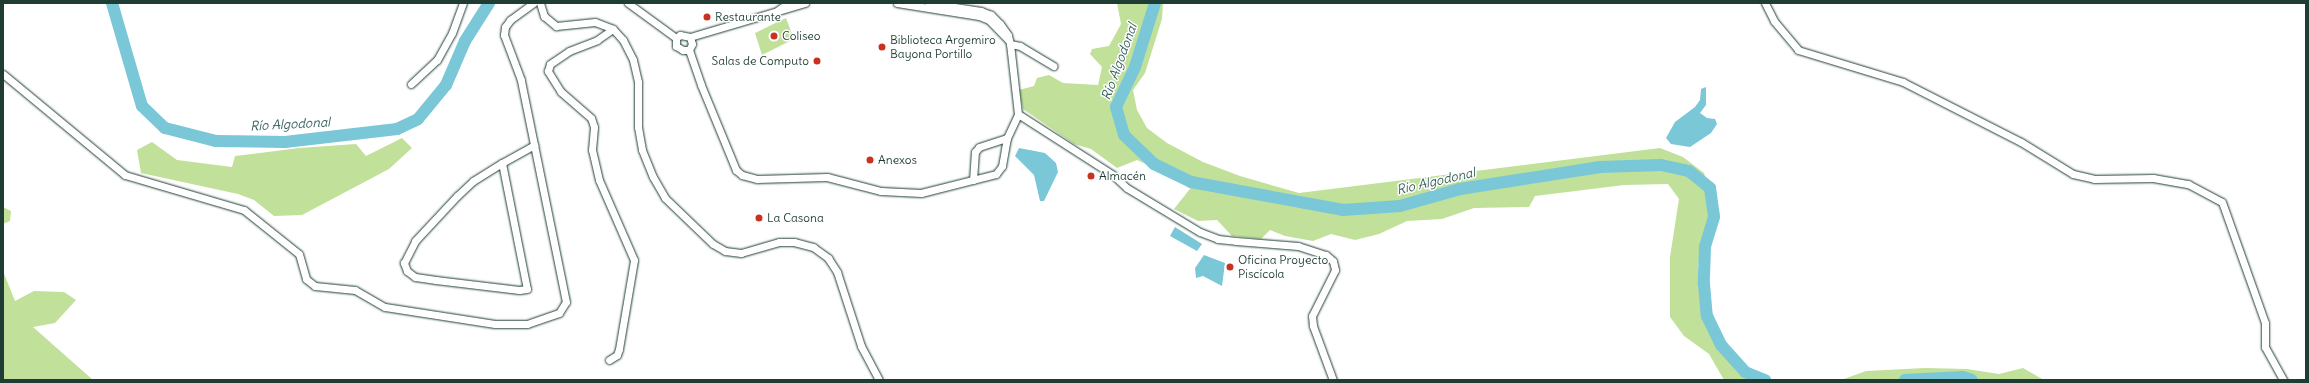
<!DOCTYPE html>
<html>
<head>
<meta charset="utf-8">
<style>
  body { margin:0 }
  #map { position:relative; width:2309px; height:383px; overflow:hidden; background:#fff; font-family:Delius,sans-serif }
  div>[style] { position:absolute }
  .green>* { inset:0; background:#c1e099 }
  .water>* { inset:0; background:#79c7d7 }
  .river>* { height:12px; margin:-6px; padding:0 6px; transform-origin:6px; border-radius:6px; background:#79c7d7 }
  .roads { filter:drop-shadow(0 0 1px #1f3d34) drop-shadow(0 0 1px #1f3d34) }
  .minor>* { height:7px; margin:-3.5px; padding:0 3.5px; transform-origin:3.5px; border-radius:3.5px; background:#fff }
  .dots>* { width:11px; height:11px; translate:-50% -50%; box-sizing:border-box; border:2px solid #fff; border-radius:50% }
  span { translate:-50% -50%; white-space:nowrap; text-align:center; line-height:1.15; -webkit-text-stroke:3px #fff; paint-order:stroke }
  .poi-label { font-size:12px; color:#1f3d34 }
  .left { translate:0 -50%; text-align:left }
  .right { translate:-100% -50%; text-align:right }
  .water-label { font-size:13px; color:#36605d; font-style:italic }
  .frame { position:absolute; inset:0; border:4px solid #1f3d34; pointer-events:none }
</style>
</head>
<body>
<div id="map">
  <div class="green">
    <i style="clip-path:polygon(1117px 3px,1163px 3px,1162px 19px,1145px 73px,1133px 90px,1137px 110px,1147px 128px,1167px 143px,1203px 162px,1240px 176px,1299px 193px,1660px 148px,1683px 157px,1704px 173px,1709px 190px,1711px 207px,1698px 265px,1702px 308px,1720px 346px,1744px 373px,1762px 380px,1724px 380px,1709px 354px,1684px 336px,1670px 317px,1670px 257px,1679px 199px,1668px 184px,1624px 185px,1535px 196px,1529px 207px,1474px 208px,1442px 219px,1407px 221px,1379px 234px,1355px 240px,1331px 234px,1313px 241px,1285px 236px,1270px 230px,1261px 239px,1232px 236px,1217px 220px,1198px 221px,1174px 209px,1193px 185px,1137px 160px,1117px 168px,1091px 149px,1074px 144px,1023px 109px,1019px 90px,1034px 86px,1037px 78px,1049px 75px,1063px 83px,1098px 85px,1102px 67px,1090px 54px,1092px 49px,1109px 46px,1121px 24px)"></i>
    <i style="clip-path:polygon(786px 18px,794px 39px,762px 55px,755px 33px)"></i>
    <i style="clip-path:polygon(402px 138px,412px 148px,389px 169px,302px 215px,274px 216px,254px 200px,238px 194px,141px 173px,137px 150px,152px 142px,177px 160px,232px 167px,235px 156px,299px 148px,356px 144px,366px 156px)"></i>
    <i style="clip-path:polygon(3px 207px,11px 211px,10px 221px,3px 224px)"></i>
    <i style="clip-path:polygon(3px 271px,15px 301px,34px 291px,64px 292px,76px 300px,55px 323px,33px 327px,93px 380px,3px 380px)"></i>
    <i style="clip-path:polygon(1925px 368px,1967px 369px,1999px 374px,2023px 368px,2044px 380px,1841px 380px,1866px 371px)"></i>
  </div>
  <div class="water">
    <i style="clip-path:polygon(1706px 87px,1706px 105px,1700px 113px,1707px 118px,1715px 119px,1717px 124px,1711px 133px,1690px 147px,1671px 144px,1666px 138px,1675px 122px,1695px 107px,1700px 100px,1701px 89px)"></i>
    <i style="clip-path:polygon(1019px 148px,1045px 153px,1056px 163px,1058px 172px,1044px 201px,1040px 201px,1034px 175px,1015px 156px)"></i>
    <i style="clip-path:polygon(1175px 227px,1202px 244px,1197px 251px,1170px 236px)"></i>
    <i style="clip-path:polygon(1204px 255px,1225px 263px,1222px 286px,1203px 276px,1196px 278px,1195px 268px)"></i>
  </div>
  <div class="river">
    <i style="left:112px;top:3px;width:107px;rotate:73.8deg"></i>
    <i style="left:142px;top:106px;width:32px;rotate:44deg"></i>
    <i style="left:165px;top:128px;width:53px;rotate:14.3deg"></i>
    <i style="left:216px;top:141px;width:69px;rotate:0.8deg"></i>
    <i style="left:285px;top:142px;width:113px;rotate:-6.6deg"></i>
    <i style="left:397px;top:129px;width:23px;rotate:-25deg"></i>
    <i style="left:418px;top:119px;width:44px;rotate:-50.5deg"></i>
    <i style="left:446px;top:85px;width:48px;rotate:-66.6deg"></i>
    <i style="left:465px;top:41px;width:45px;rotate:-57.7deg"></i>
    <i style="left:1155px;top:3px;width:67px;rotate:107.4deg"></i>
    <i style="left:1135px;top:67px;width:44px;rotate:115.4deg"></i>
    <i style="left:1116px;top:107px;width:29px;rotate:74deg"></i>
    <i style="left:1124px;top:135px;width:42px;rotate:44deg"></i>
    <i style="left:1154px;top:164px;width:41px;rotate:25.9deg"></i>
    <i style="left:1191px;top:182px;width:155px;rotate:10.4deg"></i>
    <i style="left:1343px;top:210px;width:57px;rotate:-4deg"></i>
    <i style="left:1400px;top:206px;width:62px;rotate:-15.8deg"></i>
    <i style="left:1460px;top:189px;width:142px;rotate:-8.9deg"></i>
    <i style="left:1600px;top:167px;width:61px;rotate:-1.9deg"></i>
    <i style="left:1661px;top:165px;width:29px;rotate:12deg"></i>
    <i style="left:1689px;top:171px;width:27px;rotate:39deg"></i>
    <i style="left:1710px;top:188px;width:29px;rotate:82deg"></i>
    <i style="left:1714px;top:217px;width:31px;rotate:107deg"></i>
    <i style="left:1705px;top:247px;width:37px;rotate:92deg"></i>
    <i style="left:1704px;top:284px;width:32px;rotate:85deg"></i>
    <i style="left:1707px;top:316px;width:32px;rotate:64deg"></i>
    <i style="left:1721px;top:345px;width:36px;rotate:48deg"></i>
    <i style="left:1745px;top:372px;width:22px;rotate:22deg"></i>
    <i style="left:1905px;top:380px;width:58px;rotate:-3deg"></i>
    <i style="left:1963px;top:377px;width:9px;rotate:18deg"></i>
  </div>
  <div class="roads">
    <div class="minor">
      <i style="left:540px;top:3px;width:14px;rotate:73deg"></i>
      <i style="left:544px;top:16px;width:16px;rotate:40deg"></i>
      <i style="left:556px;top:26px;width:39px;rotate:-6deg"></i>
      <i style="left:595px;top:22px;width:19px;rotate:21deg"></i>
      <i style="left:613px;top:29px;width:15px;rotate:48deg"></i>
      <i style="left:623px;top:40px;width:22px;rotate:63deg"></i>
      <i style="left:633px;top:60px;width:23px;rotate:77deg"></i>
      <i style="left:638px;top:82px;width:45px;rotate:90deg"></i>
      <i style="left:638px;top:127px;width:23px;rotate:80deg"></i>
      <i style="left:642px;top:150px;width:29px;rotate:68deg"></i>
      <i style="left:653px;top:177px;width:24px;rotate:60deg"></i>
      <i style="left:665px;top:198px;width:66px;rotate:43.8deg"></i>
      <i style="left:713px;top:244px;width:14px;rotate:30deg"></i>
      <i style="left:725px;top:251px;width:16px;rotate:7deg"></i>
      <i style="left:741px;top:253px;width:40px;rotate:-16deg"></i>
      <i style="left:779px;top:242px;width:15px"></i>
      <i style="left:794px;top:242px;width:20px;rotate:15deg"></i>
      <i style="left:813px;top:247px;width:19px;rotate:36deg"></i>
      <i style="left:828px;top:258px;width:17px;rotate:57deg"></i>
      <i style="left:837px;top:272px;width:78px;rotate:72deg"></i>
      <i style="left:861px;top:346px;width:38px;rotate:62deg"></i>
      <i style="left:628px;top:3px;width:59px;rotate:36.1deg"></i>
      <i style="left:897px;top:3px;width:83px;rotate:9deg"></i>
      <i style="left:979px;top:16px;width:11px;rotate:22deg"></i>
      <i style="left:989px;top:20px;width:28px;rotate:46deg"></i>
      <i style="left:1765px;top:3px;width:20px;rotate:63deg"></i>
      <i style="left:1774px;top:21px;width:38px;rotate:50deg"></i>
      <i style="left:1798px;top:50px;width:110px;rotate:16.9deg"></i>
      <i style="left:1903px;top:82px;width:132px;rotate:27deg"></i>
      <i style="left:2021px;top:142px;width:61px;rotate:31.6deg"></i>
      <i style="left:2073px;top:174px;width:22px;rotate:13deg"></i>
      <i style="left:2094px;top:179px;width:59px;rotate:-1deg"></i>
      <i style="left:2153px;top:178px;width:36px;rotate:10deg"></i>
      <i style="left:2188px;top:184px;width:38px;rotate:28deg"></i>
      <i style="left:2222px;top:202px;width:128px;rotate:70.4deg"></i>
      <i style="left:2265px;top:323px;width:24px;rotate:90deg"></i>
      <i style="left:2265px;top:347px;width:38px;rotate:61deg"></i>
      <i style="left:778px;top:10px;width:12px;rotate:-35deg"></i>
      <i style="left:690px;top:37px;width:7px;rotate:74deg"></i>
      <i style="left:692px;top:44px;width:7px;rotate:117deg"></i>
      <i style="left:689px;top:50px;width:37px;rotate:71deg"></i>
      <i style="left:701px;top:85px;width:92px;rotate:67.6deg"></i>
      <i style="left:736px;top:170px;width:8px;rotate:40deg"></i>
      <i style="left:742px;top:175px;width:16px;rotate:15deg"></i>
      <i style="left:757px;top:179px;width:70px;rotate:-1.6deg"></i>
      <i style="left:827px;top:177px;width:56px;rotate:14.5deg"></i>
      <i style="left:881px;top:191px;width:40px;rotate:2.9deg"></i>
      <i style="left:921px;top:193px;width:77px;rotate:-14.2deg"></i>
      <i style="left:996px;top:174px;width:10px;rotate:-53deg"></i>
      <i style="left:1002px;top:166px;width:28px;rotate:-80deg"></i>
      <i style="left:1007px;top:138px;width:26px;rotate:-65deg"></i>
      <i style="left:1018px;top:114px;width:70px;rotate:-96.5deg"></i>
      <i style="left:1010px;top:44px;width:9px;rotate:-103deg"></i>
      <i style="left:1008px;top:35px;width:14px;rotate:-126deg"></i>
      <i style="left:1000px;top:24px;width:13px;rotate:-135deg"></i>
      <i style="left:991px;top:15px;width:11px;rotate:-158deg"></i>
      <i style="left:981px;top:11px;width:53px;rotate:-171.3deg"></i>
      <i style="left:676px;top:38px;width:5px;rotate:-37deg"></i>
      <i style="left:680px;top:35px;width:10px;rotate:11deg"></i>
      <i style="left:690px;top:37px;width:120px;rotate:-16.5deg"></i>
      <i style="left:676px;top:38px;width:8px;rotate:90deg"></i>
      <i style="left:676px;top:46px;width:8px;rotate:30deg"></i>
      <i style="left:683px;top:50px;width:6px"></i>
      <i style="left:1010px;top:44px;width:10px;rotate:11deg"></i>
      <i style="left:1020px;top:46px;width:39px;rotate:31deg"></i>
      <i style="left:3px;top:74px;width:158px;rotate:39.6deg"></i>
      <i style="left:125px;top:175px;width:124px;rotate:16.4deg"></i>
      <i style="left:244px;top:210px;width:70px;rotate:38.7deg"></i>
      <i style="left:299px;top:254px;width:26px;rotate:74deg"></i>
      <i style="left:306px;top:279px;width:11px;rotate:38deg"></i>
      <i style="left:315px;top:286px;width:40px;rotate:5.7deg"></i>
      <i style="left:355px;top:290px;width:34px;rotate:30deg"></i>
      <i style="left:385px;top:307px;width:111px;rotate:8.8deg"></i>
      <i style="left:495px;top:324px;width:32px"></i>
      <i style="left:527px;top:324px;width:34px;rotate:-19deg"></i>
      <i style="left:559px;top:313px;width:13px;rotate:-58deg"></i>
      <i style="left:566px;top:302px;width:227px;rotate:-101.5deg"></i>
      <i style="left:521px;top:80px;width:48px;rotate:-110.7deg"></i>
      <i style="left:504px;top:35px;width:8px;rotate:-83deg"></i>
      <i style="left:505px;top:27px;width:9px;rotate:-54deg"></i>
      <i style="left:510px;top:20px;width:29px;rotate:-36deg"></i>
      <i style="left:411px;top:84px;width:35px;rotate:-43deg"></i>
      <i style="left:437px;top:60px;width:31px;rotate:-61deg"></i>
      <i style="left:452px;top:33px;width:32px;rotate:-70deg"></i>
      <i style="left:1018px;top:114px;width:113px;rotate:32.7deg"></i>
      <i style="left:1113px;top:175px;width:19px;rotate:43deg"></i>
      <i style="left:1127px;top:188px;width:85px;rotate:31.1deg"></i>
      <i style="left:1200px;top:232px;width:19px;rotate:21deg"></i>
      <i style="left:1218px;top:239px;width:18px;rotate:6deg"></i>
      <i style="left:1236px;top:241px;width:62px;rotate:4.6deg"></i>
      <i style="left:1298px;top:246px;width:29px;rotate:18deg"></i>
      <i style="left:1326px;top:255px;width:9px;rotate:41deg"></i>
      <i style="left:1333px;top:261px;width:9px;rotate:77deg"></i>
      <i style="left:1335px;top:270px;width:51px;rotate:116.6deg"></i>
      <i style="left:1312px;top:316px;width:10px;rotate:84deg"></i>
      <i style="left:1313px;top:326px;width:58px;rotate:69.7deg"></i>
      <i style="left:502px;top:163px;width:128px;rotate:78.8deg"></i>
      <i style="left:527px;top:289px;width:8px;rotate:173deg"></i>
      <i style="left:519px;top:290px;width:84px;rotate:-173.1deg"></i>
      <i style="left:436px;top:280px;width:21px;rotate:-172deg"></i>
      <i style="left:415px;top:277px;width:10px;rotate:-143deg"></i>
      <i style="left:407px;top:271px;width:9px;rotate:-111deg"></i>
      <i style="left:404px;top:263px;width:25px;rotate:-63deg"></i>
      <i style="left:415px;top:241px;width:62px;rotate:-47deg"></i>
      <i style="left:457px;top:196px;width:22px;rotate:-43deg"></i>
      <i style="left:473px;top:181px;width:34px;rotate:-32deg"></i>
      <i style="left:502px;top:163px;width:37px;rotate:-29deg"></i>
      <i style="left:973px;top:180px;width:28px;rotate:-86deg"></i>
      <i style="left:975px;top:152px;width:6px;rotate:-51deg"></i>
      <i style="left:979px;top:147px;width:29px;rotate:-18deg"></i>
      <i style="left:609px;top:360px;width:9px;rotate:-32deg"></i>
      <i style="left:617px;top:355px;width:6px;rotate:-72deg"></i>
      <i style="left:619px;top:349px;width:90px;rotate:-80.4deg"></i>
      <i style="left:634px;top:260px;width:87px;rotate:-113.6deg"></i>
      <i style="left:599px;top:180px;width:31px;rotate:-103deg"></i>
      <i style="left:592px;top:150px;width:23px;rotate:-85deg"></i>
      <i style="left:594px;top:127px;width:9px;rotate:-108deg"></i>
      <i style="left:591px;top:118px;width:40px;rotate:-139deg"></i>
      <i style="left:561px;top:92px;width:25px;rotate:-122deg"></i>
      <i style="left:548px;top:71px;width:7px;rotate:-74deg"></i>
      <i style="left:550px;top:64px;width:23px;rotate:-34deg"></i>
      <i style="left:569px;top:51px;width:30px;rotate:-21deg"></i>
      <i style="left:597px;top:40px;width:19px;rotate:-35deg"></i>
    </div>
  </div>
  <div class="dots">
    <i style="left:707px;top:17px;background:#c8321e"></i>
    <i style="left:774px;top:36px;background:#c8321e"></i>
    <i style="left:882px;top:47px;background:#c8321e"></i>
    <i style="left:817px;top:61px;background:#c8321e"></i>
    <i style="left:870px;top:160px;background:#c8321e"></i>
    <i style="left:1091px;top:176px;background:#c8321e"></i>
    <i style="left:759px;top:218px;background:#c8321e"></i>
    <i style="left:1230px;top:267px;background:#c8321e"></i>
  </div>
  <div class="poi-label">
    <span class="left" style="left:715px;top:17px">Restaurante</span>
    <span class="left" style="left:782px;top:36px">Coliseo</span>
    <span class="left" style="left:890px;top:47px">Biblioteca Argemiro<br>Bayona Portillo</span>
    <span class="right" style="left:809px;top:61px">Salas de Computo</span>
    <span class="left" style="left:878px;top:160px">Anexos</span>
    <span class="left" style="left:1099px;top:176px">Almacén</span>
    <span class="left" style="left:767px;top:218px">La Casona</span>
    <span class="left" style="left:1238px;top:267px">Oficina Proyecto<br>Piscícola</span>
  </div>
  <div class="water-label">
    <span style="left:1120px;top:62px;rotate:-70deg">Río Algodonal</span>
    <span style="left:290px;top:125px;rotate:-3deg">Río Algodonal</span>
    <span style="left:1436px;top:182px;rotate:-13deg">Río Algodonal</span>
  </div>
  <div class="frame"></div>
</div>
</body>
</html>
